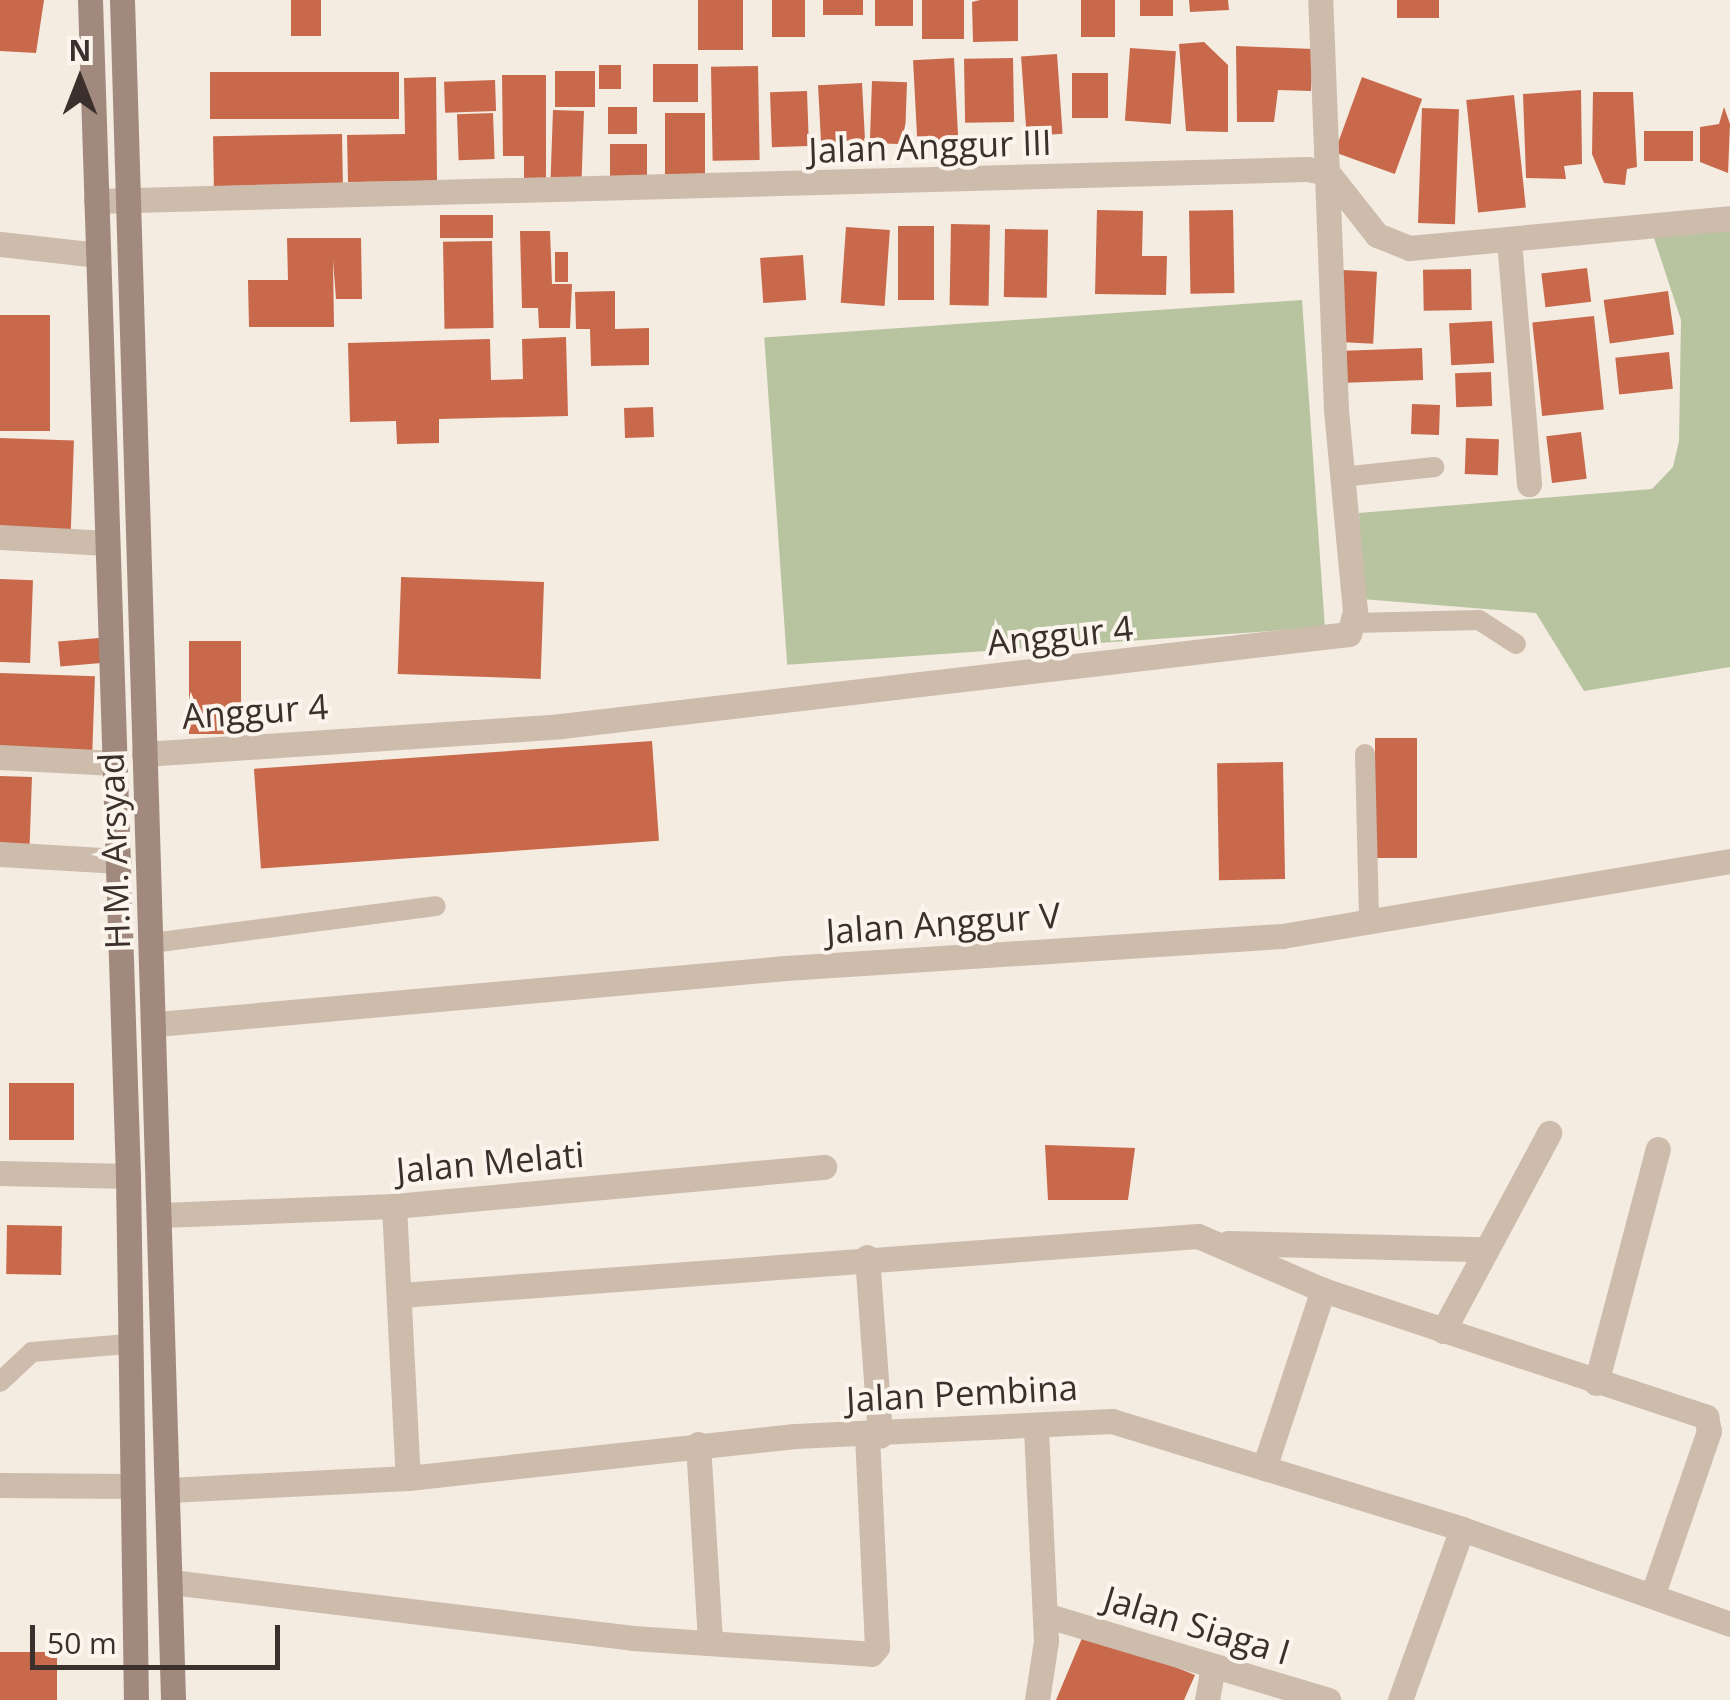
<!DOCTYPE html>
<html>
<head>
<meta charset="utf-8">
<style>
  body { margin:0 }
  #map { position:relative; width:1730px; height:1700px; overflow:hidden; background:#f4ebe1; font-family:"Open Sans",sans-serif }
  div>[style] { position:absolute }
  .green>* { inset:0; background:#b8c4a0; transform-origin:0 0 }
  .building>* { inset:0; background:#c8694b; transform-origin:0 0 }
  .lane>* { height:20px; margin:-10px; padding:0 10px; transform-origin:10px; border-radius:10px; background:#cdbbac }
  .street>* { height:25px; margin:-12.5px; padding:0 12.5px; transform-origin:12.5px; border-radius:12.5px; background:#cdbbac }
  .secondary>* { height:25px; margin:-12.5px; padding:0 12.5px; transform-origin:12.5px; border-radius:12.5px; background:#a18a7d }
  span { translate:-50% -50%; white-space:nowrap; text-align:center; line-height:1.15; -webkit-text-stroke:8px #fbf5ee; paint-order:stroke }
  .street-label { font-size:35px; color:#3b302b }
  .north { position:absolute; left:30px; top:30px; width:100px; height:100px; -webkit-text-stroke:8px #fbf5ee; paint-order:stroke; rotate:0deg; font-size:28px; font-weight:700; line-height:40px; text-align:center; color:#3b302b }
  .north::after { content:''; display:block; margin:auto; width:35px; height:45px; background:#3b302b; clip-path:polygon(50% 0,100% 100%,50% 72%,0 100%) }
  .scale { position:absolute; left:30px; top:1625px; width:250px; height:45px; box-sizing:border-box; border:5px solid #3b302b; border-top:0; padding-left:12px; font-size:30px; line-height:35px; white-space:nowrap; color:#3b302b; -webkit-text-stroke:8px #fbf5ee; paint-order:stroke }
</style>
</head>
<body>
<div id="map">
  <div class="green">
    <i style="clip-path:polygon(1730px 230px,1730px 667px,1584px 691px,1536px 613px,1362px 599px,1359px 513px,1652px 489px,1673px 467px,1679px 441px,1681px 320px,1653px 235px)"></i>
    <i style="left:1302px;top:300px;width:328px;height:539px;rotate:86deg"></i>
  </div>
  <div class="building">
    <i style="clip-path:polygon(0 0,44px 0,36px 53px,0 51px)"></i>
    <i style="left:291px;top:0;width:30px;height:36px"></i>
    <i style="left:698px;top:0;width:45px;height:50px"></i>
    <i style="left:772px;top:0;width:33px;height:37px"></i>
    <i style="left:823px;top:0;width:40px;height:15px"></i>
    <i style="left:875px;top:0;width:38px;height:26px"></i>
    <i style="left:922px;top:0;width:42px;height:39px"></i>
    <i style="clip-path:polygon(980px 0,1018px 0,1018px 41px,973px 42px,972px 2px)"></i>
    <i style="left:1081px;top:0;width:34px;height:37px"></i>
    <i style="left:1140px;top:0;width:33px;height:16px"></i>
    <i style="clip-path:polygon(1189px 0,1228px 0,1229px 10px,1190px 12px)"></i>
    <i style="left:1397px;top:0;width:42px;height:18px"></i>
    <i style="clip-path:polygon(1204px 42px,1228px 65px,1228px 132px,1186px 131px,1179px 44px)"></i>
    <i style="clip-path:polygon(1236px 46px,1313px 49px,1311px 91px,1278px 90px,1274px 122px,1237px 122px)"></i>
    <i style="left:1130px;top:48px;width:46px;height:73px;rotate:4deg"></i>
    <i style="left:1057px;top:54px;width:80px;height:36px;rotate:86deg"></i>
    <i style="left:954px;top:58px;width:85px;height:41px;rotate:87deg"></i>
    <i style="left:1013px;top:58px;width:64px;height:49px;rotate:89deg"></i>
    <i style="left:698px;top:64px;width:38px;height:45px;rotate:90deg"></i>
    <i style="left:599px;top:65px;width:22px;height:24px"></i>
    <i style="left:758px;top:66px;width:94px;height:47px;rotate:89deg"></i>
    <i style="left:595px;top:71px;width:36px;height:40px;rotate:90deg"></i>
    <i style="left:399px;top:72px;width:47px;height:189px;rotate:90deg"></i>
    <i style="left:1072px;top:73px;width:36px;height:45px"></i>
    <i style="clip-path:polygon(502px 75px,546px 75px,546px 180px,524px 181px,524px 156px,503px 156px)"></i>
    <i style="clip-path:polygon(436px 77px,437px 181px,348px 182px,347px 135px,405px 134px,404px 78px)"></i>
    <i style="left:1362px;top:77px;width:64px;height:80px;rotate:20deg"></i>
    <i style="left:495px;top:80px;width:31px;height:51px;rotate:88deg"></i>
    <i style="left:872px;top:81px;width:35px;height:62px;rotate:2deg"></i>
    <i style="left:862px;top:83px;width:63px;height:44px;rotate:87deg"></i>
    <i style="clip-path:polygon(1581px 90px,1582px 164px,1564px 166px,1566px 179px,1526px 178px,1523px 94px)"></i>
    <i style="left:807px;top:91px;width:55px;height:37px;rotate:88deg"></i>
    <i style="clip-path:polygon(1593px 92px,1633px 92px,1637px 167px,1627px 169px,1625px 185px,1604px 183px,1592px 154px)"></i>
    <i style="left:1514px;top:95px;width:113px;height:48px;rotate:84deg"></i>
    <i style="left:608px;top:107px;width:29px;height:27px"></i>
    <i style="clip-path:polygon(1724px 107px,1730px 124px,1728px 173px,1700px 162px,1700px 127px,1719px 124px)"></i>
    <i style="left:1422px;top:108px;width:37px;height:115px;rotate:2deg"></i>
    <i style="left:553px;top:110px;width:31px;height:69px;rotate:2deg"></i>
    <i style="left:493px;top:113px;width:46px;height:36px;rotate:88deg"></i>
    <i style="left:665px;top:113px;width:40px;height:61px"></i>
    <i style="left:1644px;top:131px;width:49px;height:30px"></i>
    <i style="left:342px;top:134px;width:50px;height:129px;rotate:89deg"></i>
    <i style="left:610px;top:144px;width:37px;height:33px"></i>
    <i style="clip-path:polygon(1097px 210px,1143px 211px,1142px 256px,1167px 256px,1166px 295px,1095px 294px)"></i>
    <i style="left:1233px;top:210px;width:83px;height:44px;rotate:89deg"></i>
    <i style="left:440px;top:215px;width:53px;height:23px"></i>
    <i style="left:951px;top:224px;width:39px;height:81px;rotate:1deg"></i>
    <i style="left:898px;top:226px;width:36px;height:74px"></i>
    <i style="left:846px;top:227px;width:44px;height:76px;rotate:4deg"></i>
    <i style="left:1005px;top:229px;width:43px;height:68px;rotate:1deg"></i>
    <i style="clip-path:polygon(520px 231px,550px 231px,552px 284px,572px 284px,570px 328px,539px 328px,538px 308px,522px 308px)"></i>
    <i style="clip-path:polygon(287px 238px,361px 238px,362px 299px,336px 299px,333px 260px,334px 327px,249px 327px,248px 280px,288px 280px)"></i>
    <i style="left:492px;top:241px;width:87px;height:49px;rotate:89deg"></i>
    <i style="left:555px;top:252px;width:13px;height:30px"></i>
    <i style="left:803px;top:255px;width:45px;height:43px;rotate:86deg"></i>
    <i style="left:1587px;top:268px;width:34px;height:46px;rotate:83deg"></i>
    <i style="left:1471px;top:269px;width:41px;height:48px;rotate:89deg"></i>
    <i style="left:1343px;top:270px;width:34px;height:72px;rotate:3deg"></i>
    <i style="clip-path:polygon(615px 291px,615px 329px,649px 328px,649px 365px,591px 366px,590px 329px,576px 329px,575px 292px)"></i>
    <i style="left:1668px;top:291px;width:44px;height:65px;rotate:82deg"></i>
    <i style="left:0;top:315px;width:50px;height:116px"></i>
    <i style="left:1594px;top:316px;width:94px;height:62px;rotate:84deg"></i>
    <i style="left:1492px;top:321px;width:42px;height:43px;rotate:87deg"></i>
    <i style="clip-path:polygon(566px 337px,568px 416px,439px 419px,439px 443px,397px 444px,396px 421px,350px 422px,348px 343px,490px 339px,491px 380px,523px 379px,522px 339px)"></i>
    <i style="left:1422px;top:348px;width:32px;height:77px;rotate:88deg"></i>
    <i style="left:1669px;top:352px;width:37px;height:54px;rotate:84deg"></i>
    <i style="left:1491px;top:372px;width:34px;height:36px;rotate:88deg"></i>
    <i style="left:1412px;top:404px;width:28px;height:30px;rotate:2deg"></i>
    <i style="left:653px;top:407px;width:30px;height:29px;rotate:88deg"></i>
    <i style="left:1581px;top:432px;width:47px;height:35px;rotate:83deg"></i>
    <i style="left:0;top:438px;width:74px;height:95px;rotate:2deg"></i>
    <i style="left:1466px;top:438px;width:33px;height:36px;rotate:2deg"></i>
    <i style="left:0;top:579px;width:33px;height:83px;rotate:2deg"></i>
    <i style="left:544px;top:582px;width:97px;height:143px;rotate:92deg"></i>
    <i style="left:99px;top:638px;width:25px;height:41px;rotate:85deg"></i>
    <i style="left:189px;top:641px;width:52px;height:93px"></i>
    <i style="left:0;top:673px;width:95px;height:78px;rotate:2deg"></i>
    <i style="left:1375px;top:738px;width:42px;height:120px"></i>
    <i style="left:652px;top:741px;width:100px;height:399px;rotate:86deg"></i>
    <i style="left:1283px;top:762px;width:117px;height:66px;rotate:89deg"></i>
    <i style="left:0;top:776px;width:32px;height:72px;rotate:2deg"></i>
    <i style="left:9px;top:1083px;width:65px;height:57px"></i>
    <i style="clip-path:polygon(1045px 1145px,1135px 1148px,1128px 1200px,1048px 1200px)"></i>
    <i style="left:7px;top:1225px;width:55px;height:49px;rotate:1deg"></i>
    <i style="clip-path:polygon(1085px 1631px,1195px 1675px,1184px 1700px,1056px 1700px)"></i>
    <i style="left:0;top:1652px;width:57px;height:48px"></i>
  </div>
  <div class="lane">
    <i style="left:1342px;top:477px;width:93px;rotate:-6.2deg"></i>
    <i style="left:1353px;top:623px;width:126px;rotate:-1.4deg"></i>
    <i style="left:1479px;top:620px;width:44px;rotate:33deg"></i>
    <i style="left:1365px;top:754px;width:169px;rotate:88.6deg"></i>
    <i style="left:152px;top:943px;width:286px;rotate:-7.4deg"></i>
    <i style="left:0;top:1382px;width:44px;rotate:-43.2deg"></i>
    <i style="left:32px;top:1352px;width:96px;rotate:-4.8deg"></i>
  </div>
  <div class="street">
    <i style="left:96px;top:201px;width:1211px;rotate:-1.51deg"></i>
    <i style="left:1307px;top:169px;width:21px;rotate:11deg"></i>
    <i style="left:1328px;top:173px;width:79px;rotate:51.7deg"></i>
    <i style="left:1377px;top:235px;width:35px;rotate:22deg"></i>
    <i style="left:1409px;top:248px;width:322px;rotate:-5.3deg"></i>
    <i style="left:1509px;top:240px;width:245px;rotate:85.3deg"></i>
    <i style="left:0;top:244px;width:99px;rotate:6.4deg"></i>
    <i style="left:0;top:537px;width:107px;rotate:3.2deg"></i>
    <i style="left:144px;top:754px;width:418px;rotate:-3.8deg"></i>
    <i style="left:561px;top:726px;width:793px;rotate:-6.66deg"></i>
    <i style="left:1349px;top:634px;width:24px;rotate:-75deg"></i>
    <i style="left:1355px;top:611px;width:203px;rotate:-95.4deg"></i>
    <i style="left:1336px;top:409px;width:409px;rotate:-92.2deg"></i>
    <i style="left:0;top:757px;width:115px;rotate:3deg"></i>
    <i style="left:0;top:854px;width:119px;rotate:3.4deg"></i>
    <i style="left:157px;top:1024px;width:631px;rotate:-5.09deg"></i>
    <i style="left:786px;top:968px;width:497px;rotate:-3.7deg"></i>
    <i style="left:1282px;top:936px;width:454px;rotate:-9.5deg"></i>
    <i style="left:0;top:1173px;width:128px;rotate:1.3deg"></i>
    <i style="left:394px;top:1206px;width:272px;rotate:87.1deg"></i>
    <i style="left:161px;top:1215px;width:233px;rotate:-2.2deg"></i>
    <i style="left:394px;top:1206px;width:432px;rotate:-5.2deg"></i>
    <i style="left:1228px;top:1243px;width:254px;rotate:1.4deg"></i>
    <i style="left:867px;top:1257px;width:179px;rotate:85.8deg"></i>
    <i style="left:401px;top:1295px;width:799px;rotate:-4.23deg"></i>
    <i style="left:1198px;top:1236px;width:136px;rotate:23.4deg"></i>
    <i style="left:1323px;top:1290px;width:404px;rotate:18.3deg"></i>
    <i style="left:1706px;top:1417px;width:14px;rotate:78deg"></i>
    <i style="left:1709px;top:1431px;width:172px;rotate:109deg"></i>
    <i style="left:1443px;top:1331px;width:225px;rotate:-61.8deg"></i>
    <i style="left:1596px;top:1383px;width:242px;rotate:-75.2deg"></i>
    <i style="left:1036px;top:1429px;width:212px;rotate:87.3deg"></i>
    <i style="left:1046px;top:1641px;width:60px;rotate:98.7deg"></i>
    <i style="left:698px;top:1444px;width:198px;rotate:86.5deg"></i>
    <i style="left:1264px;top:1468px;width:188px;rotate:-71.7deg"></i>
    <i style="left:0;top:1485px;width:131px;rotate:0.4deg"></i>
    <i style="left:169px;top:1490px;width:239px;rotate:-2.9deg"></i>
    <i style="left:408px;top:1478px;width:389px;rotate:-6.2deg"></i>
    <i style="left:795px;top:1436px;width:317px;rotate:-2.7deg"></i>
    <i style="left:1112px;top:1421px;width:366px;rotate:17.1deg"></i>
    <i style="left:1462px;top:1529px;width:284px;rotate:19.5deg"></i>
    <i style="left:171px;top:1582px;width:465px;rotate:6.9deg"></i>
    <i style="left:633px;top:1638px;width:239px;rotate:3.8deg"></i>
    <i style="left:871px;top:1654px;width:9px;rotate:-49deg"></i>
    <i style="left:877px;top:1647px;width:211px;rotate:-92.7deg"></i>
    <i style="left:1045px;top:1615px;width:296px;rotate:16.7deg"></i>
    <i style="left:1207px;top:1700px;width:34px;rotate:-80deg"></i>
    <i style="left:1400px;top:1700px;width:182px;rotate:-70.1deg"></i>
  </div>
  <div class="secondary">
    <i style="left:90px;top:0;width:1177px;rotate:88.15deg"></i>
    <i style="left:128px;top:1176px;width:524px;rotate:89.13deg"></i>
    <i style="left:122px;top:0;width:1701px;rotate:88.28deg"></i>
  </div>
  <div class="street-label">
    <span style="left:930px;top:146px;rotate:-2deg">Jalan Anggur III</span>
    <span style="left:1060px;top:635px;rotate:-6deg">Anggur 4</span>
    <span style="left:255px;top:711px;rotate:-4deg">Anggur 4</span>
    <span style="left:114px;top:851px;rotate:-92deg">H.M. Arsyad</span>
    <span style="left:943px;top:923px;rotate:-4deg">Jalan Anggur V</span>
    <span style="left:490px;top:1162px;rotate:-5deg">Jalan Melati</span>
    <span style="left:962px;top:1393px;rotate:-3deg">Jalan Pembina</span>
    <span style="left:1197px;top:1625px;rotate:17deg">Jalan Siaga I</span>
  </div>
  <div class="north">N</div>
  <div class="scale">50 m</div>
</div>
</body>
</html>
